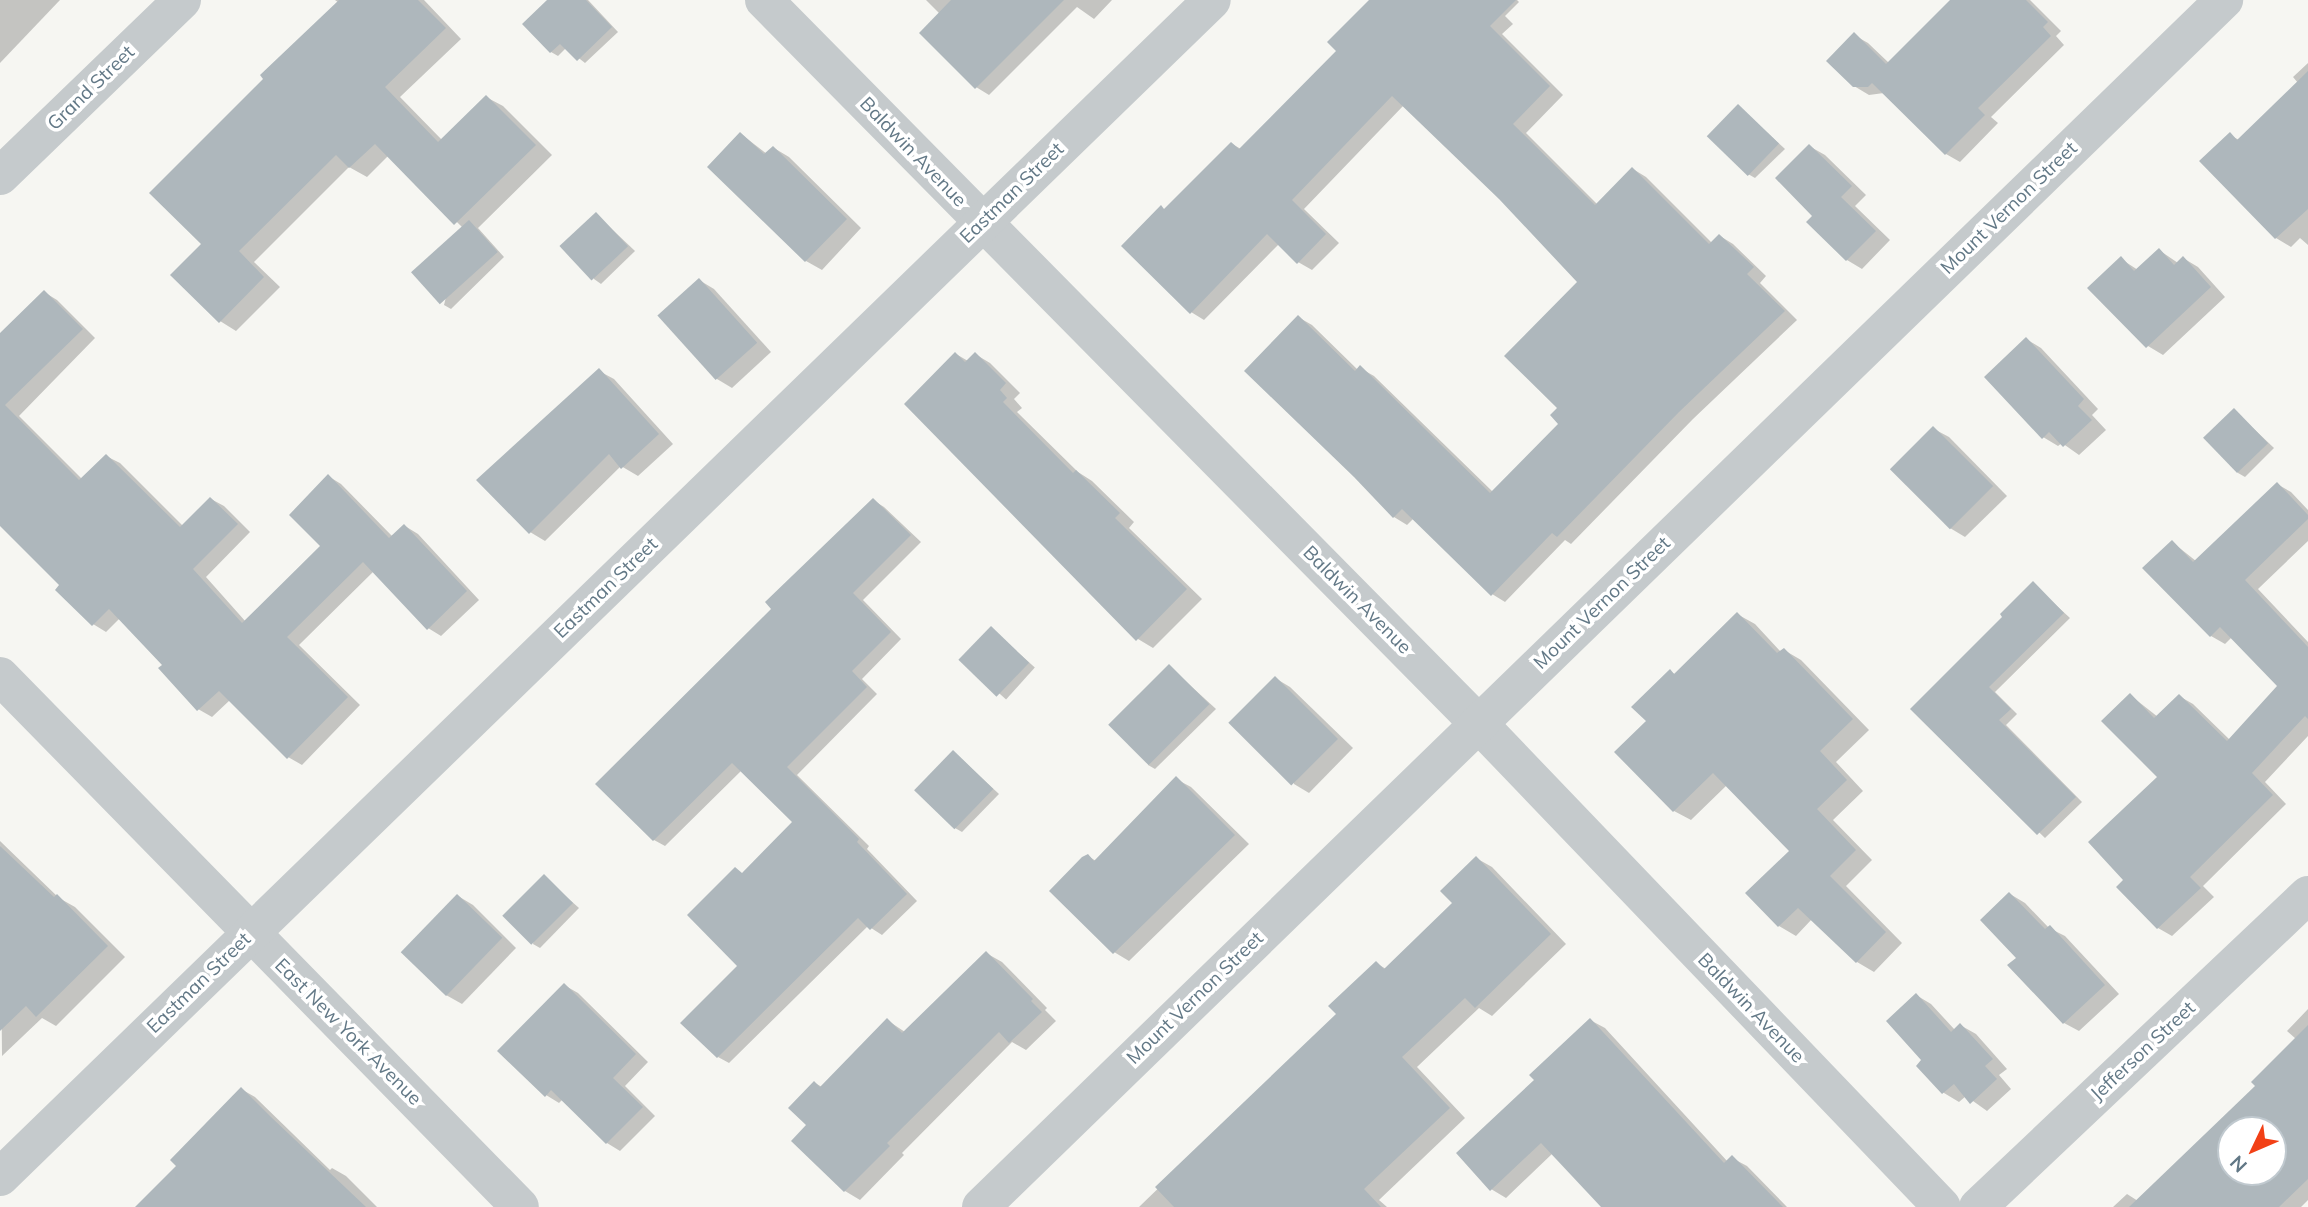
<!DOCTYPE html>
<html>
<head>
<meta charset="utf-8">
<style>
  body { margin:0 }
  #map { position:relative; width:2308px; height:1207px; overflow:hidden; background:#f6f6f2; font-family:Mulish,sans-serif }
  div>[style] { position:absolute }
  .shadow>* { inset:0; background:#0003; transform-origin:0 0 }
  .building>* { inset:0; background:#aeb7bc; transform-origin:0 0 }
  .street>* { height:38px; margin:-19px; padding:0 19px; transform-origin:19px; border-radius:19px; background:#c5cacc }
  span { translate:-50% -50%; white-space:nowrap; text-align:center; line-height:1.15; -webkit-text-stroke:7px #fff; paint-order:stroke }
  .street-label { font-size:19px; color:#627886 }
  .north { position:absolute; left:2217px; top:1116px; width:70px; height:70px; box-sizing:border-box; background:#fff; border:2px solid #c0c9cf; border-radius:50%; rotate:226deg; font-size:19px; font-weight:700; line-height:28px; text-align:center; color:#627886 }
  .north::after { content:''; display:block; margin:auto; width:24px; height:32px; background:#f24016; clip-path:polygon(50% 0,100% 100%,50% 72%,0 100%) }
</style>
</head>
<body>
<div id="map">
  <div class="shadow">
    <i style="clip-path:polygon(0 0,60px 0,0 63px)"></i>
    <i style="clip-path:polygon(335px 0,424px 0,461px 39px,400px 97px,442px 140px,486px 97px,503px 106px,552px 155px,478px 228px,504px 257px,451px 309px,444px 305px,463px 228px,389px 155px,367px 177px,349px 167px,254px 262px,280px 287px,236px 331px,220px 321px,203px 244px,339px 3px)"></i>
    <i style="clip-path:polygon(547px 0,588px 0,618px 32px,585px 63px,566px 48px,558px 56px,551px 52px)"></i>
    <i style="clip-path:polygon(926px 0,1112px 0,1094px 19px,1077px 7px,989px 95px,976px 87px,940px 14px)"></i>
    <i style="clip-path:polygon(1371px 0,1517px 0,1519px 2px,1505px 16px,1513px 24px,1502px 34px,1563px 95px,1526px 133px,1598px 205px,1633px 169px,1646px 177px,1713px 244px,1720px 236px,1733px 244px,1766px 276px,1760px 283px,1797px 320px,1693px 419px,1571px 544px,1565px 540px,1505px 602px,1492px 594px,1414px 518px,1407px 525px,1394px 517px,1298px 317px,1312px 325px,1358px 370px,1360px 368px,1374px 376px,1493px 492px,1561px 424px,1559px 408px,1579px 282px,1501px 198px,1404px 105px,1304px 209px,1339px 243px,1312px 270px,1298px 262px,1279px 244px,1204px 320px,1191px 312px,1166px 210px,1232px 144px,1241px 149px,1339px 51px)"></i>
    <i style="clip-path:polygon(1953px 0,2030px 0,2061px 31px,2056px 36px,2064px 45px,1991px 117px,1998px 123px,1960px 162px,1946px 154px,1884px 93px,1869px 95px,1854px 86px,1854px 35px,1868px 43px,1889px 63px)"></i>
    <i style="clip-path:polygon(2308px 63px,2308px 245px,2300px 238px,2291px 247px,2276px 238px,2230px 135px,2239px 140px,2298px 83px,2293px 77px)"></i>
    <i style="clip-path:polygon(1738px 106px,1785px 149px,1755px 178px,1748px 174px)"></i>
    <i style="clip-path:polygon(741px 134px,767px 154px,774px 148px,789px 157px,861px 228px,822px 270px,806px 261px,710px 167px)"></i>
    <i style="clip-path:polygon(1809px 146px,1825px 155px,1866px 195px,1855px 206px,1890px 240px,1862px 269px,1847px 260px,1815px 216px)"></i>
    <i style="clip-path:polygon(596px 214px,635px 251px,601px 284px,594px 279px)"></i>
    <i style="clip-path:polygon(2159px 250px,2178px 263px,2183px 258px,2198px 267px,2225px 297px,2163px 355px,2148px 346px,2121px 259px,2138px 270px)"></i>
    <i style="clip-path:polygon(699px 280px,714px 289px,771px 352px,732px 388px,717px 379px)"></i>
    <i style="clip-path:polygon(44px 292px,57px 300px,95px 338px,19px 416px,82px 479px,106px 456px,120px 463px,183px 526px,211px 499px,224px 506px,250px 532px,206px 577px,246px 622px,322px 546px,328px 476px,341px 484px,393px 537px,405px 526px,418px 534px,479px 600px,441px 636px,428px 628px,374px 571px,299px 645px,360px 705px,302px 765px,288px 757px,230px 700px,212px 717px,198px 709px,165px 665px,120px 618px,106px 632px,93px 624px,62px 585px,0 524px,0 336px)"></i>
    <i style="clip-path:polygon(2026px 339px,2041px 348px,2098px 409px,2092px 415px,2106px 430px,2079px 455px,2062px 443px,2058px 446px,2043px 437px)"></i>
    <i style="clip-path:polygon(956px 354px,968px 361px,975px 354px,990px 363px,1020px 393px,1014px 399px,1022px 408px,1017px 412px,1078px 472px,1092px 481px,1134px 522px,1129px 528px,1202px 599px,1153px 648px,1138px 639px)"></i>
    <i style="clip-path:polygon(599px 371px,614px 379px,673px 444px,638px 476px,621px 466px,545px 541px,530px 532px)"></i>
    <i style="clip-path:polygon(2234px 410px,2274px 448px,2245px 477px,2238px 473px)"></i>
    <i style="clip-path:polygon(1934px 429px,1949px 437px,2007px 496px,1965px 537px,1950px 528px)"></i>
    <i style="clip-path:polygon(2277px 484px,2291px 492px,2308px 510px,2308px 541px,2258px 589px,2308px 642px,2308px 736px,2265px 782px,2286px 804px,2203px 886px,2214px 897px,2172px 936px,2158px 928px,2160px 777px,2130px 695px,2158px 717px,2179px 696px,2193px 704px,2230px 740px,2279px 686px,2232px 637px,2225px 644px,2211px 636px,2172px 542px,2196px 561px)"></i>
    <i style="clip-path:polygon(873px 500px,884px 507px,921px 542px,863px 600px,901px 639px,862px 679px,877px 694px,797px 775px,869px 846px,867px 849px,917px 901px,882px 935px,868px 926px,729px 1063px,718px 1057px,739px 966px,735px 869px,743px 874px,794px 822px,742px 770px,665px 846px,654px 840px,598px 784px,774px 609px)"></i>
    <i style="clip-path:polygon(2033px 584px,2070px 618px,1995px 692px,2017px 714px,2006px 725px,2082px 802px,2045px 838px,1912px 709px,2005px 617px)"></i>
    <i style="clip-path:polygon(1737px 614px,1755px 624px,1781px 652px,1784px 650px,1801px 660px,1869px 730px,1836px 762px,1863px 791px,1833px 820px,1872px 860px,1846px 886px,1902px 943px,1874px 972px,1857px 962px,1812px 919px,1796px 936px,1779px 926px,1791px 851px,1727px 785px,1691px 820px,1674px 811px,1648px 721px,1670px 671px,1676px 675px)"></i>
    <i style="left:991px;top:628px;width:59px;height:43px;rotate:42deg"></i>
    <i style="clip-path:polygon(1169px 666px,1216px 709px,1155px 769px,1148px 765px)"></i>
    <i style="clip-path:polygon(1275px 678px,1290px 687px,1353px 748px,1309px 793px,1294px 784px)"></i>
    <i style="clip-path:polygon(954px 752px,999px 794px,962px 832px,955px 828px)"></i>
    <i style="clip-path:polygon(1176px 779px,1191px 787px,1249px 844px,1129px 961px,1114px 952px,1088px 856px,1096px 861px)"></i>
    <i style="clip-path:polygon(0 841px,59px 898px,75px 907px,125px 957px,56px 1026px,42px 1018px,2px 1056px)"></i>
    <i style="clip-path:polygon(1476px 858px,1492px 867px,1566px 944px,1492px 1016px,1479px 1008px,1417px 1067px,1465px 1118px,1379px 1200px,1387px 1207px,1139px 1207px,1338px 1014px,1376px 963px,1386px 969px,1455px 903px)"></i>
    <i style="clip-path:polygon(544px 877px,579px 908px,540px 948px,533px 944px)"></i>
    <i style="clip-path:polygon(2010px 894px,2025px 903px,2049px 928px,2065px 936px,2119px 994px,2079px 1031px,2064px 1023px,2018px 958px)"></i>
    <i style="clip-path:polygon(458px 896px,473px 905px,516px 948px,462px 1004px,446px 995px,403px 951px)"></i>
    <i style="clip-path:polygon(986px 953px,1002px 962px,1047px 1008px,1045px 1010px,1056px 1021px,1026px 1050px,1012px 1042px,902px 1153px,904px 1155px,860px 1200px,845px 1191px,793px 1140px,808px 1125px,815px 1083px,822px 1087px,887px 1020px,905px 1032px)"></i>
    <i style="clip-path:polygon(564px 985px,578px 993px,648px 1062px,625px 1086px,655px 1116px,620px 1151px,607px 1143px,563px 1099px,559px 1103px,546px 1095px)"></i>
    <i style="clip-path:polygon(1916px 995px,1931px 1004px,1955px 1030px,1960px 1025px,1976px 1034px,2007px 1069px,1999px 1075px,2011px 1089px,1987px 1111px,1966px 1096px,1959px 1102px,1944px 1093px,1918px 1066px,1924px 1060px)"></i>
    <i style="clip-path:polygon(evenodd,2308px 1009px,2308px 1200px,2301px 1207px,2113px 1207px,2127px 1194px,2138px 1201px,2257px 1086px,2296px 1039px,2287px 1031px,2308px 1009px,2231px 1130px,2273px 1130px,2273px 1172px,2231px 1172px,2231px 1130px)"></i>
    <i style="clip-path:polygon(1590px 1020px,1605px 1028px,1728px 1162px,1732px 1158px,1747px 1166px,1787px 1207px,1610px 1207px,1553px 1153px,1506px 1198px,1491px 1189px,1537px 1080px)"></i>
    <i style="clip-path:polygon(241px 1089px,255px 1097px,330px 1170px,332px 1168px,346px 1176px,377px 1207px,138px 1207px,179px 1166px)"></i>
  </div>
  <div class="building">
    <i style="clip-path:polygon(339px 0,418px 0,446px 28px,385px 87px,438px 142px,486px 95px,536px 145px,454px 225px,375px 144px,349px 168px,336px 155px,239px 251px,264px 277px,219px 323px,170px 275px,201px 244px,149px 193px,263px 79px,260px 75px)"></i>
    <i style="clip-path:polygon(547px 0,586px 0,612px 27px,577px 61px,560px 44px,550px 53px,522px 24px)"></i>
    <i style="clip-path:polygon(951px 0,1064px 0,975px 89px,919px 33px)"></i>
    <i style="clip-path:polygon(1369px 0,1516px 0,1490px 26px,1550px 86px,1513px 124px,1595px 205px,1632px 167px,1709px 244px,1719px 234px,1754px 267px,1747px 274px,1785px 311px,1679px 412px,1557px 537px,1552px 533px,1491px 596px,1402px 509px,1393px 518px,1354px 477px,1244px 371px,1298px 315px,1355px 371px,1360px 365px,1490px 493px,1558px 424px,1550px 415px,1557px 408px,1504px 356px,1577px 282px,1499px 199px,1392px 96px,1292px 200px,1326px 234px,1297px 264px,1267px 234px,1190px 314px,1121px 246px,1161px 205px,1164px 209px,1231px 142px,1239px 149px,1336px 51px,1327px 42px)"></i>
    <i style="clip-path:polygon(1950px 0,2026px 0,2048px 22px,2043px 27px,2051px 36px,1978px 108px,1985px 115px,1945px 155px,1872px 83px,1868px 87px,1853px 87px,1826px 61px,1854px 32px,1886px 64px)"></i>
    <i style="clip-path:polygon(2308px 71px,2308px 209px,2275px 239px,2199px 161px,2230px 132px,2237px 140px)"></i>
    <i style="left:1738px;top:104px;width:57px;height:45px;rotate:44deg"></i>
    <i style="clip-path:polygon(740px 132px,764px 154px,773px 146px,847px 219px,805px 262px,707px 167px)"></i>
    <i style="clip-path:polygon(1809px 144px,1852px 186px,1841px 197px,1876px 231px,1846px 261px,1806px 222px,1812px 216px,1775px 178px)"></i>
    <i style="left:596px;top:212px;width:47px;height:50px;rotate:47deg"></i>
    <i style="left:469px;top:220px;width:43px;height:78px;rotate:48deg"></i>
    <i style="clip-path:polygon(2159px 248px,2174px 265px,2183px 256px,2211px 287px,2146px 348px,2087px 288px,2121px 256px,2134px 271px)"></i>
    <i style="left:699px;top:278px;width:87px;height:56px;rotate:48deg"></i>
    <i style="clip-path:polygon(44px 290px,83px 329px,5px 405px,79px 480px,106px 454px,180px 527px,210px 497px,238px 524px,193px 569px,242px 623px,320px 546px,289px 515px,328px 474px,389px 538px,404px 524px,467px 591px,427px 630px,363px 562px,287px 637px,348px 697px,287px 759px,219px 691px,197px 711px,158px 668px,162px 665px,109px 609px,92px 626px,55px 590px,59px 585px,0 526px,0 333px)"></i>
    <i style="clip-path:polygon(2026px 337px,2084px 399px,2078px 406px,2092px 420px,2063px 447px,2049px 432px,2042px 439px,1984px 377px)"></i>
    <i style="clip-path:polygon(955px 352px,965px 362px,975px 352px,1006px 383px,1000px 390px,1007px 398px,1003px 402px,1073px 473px,1076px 470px,1120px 513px,1115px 518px,1187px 589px,1136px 641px,904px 404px)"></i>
    <i style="clip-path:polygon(599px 368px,659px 434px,621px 469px,609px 454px,529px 534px,476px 480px)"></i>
    <i style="left:2234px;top:408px;width:49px;height:43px;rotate:46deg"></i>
    <i style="left:1933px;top:426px;width:85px;height:61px;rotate:45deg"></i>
    <i style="clip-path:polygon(2277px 482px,2308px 515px,2308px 519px,2245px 580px,2308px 647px,2308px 719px,2305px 716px,2252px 773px,2273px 795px,2190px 877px,2201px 888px,2157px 929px,2116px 887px,2123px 880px,2088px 842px,2157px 777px,2101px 721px,2130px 693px,2154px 718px,2179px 694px,2227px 741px,2277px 686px,2220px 627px,2210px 637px,2142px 568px,2172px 540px,2193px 562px)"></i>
    <i style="clip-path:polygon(873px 498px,911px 535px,853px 593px,891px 632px,852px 671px,867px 687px,787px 767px,859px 839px,857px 842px,907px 894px,870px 930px,858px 918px,717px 1058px,680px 1023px,737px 966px,687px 915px,735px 867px,742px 873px,792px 822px,732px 763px,653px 841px,595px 784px,771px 609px,765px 602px)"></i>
    <i style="clip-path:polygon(2033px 581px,2064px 613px,1989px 687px,2011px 709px,1999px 720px,2076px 797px,2037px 835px,1910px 709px,2002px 617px,2000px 614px)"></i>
    <i style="clip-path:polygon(1737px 612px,1777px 653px,1784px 648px,1853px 719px,1820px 751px,1847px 780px,1817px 809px,1856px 850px,1830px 876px,1886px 932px,1856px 963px,1798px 908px,1778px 927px,1745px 893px,1789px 851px,1713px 773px,1673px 812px,1614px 752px,1646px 721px,1631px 707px,1670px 669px,1674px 674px)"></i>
    <i style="left:991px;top:626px;width:53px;height:47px;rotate:44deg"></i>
    <i style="left:1169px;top:664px;width:57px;height:86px;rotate:45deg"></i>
    <i style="left:1275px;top:676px;width:89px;height:66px;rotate:45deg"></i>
    <i style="left:953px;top:750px;width:56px;height:56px;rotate:44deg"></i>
    <i style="clip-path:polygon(1176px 776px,1235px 835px,1113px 954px,1049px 891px,1082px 857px,1088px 854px,1094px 861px)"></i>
    <i style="clip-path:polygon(0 846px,54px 897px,57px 894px,108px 946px,36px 1017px,26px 1006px,0 1031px)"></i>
    <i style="clip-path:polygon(1476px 856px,1551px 934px,1475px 1008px,1465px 998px,1402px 1057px,1450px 1108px,1364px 1189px,1381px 1207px,1174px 1207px,1155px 1187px,1336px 1014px,1328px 1006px,1376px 961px,1384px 969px,1452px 903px,1440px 891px)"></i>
    <i style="left:544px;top:874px;width:41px;height:59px;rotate:45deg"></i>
    <i style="clip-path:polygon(2009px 892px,2045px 929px,2050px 925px,2105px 985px,2063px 1024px,2007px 965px,2016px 958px,1980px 920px)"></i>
    <i style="left:457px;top:894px;width:63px;height:81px;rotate:44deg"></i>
    <i style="clip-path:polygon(986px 951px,1033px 999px,1031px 1001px,1042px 1012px,1009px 1043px,999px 1032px,887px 1143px,890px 1146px,844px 1192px,791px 1141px,806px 1125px,788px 1108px,814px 1081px,820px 1087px,887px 1018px,902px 1033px)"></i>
    <i style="clip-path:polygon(564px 983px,636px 1054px,613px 1078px,643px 1107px,606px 1144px,551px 1090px,545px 1097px,497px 1051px)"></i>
    <i style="clip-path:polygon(1916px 993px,1951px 1032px,1960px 1023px,1993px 1059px,1985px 1066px,1997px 1079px,1970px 1104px,1954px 1084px,1942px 1094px,1916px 1066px,1921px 1060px,1886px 1021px)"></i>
    <i style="clip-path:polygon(1590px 1018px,1724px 1163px,1732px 1155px,1783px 1207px,1601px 1207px,1541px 1143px,1490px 1191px,1456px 1153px,1534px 1080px,1529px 1075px)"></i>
    <i style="clip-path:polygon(evenodd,2308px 1025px,2308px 1179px,2279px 1207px,2129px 1207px,2255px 1086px,2251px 1082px,2308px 1025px,2231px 1130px,2273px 1130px,2273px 1172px,2231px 1172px,2231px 1130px)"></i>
    <i style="clip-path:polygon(241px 1087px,271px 1117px,366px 1207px,135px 1207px,176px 1166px,170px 1160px)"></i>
  </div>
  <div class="street">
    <i style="left:764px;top:0;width:1016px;rotate:45.36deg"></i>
    <i style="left:1478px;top:723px;width:670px;rotate:46.21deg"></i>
    <i style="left:0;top:176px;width:253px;rotate:-44deg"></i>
    <i style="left:0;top:676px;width:743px;rotate:45.6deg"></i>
    <i style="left:0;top:1177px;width:1689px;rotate:-44.16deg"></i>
    <i style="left:981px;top:1207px;width:1733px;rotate:-44.16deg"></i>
    <i style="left:1978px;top:1207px;width:454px;rotate:-43.4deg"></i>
  </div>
  <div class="street-label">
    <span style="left:91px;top:88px;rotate:-44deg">Grand Street</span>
    <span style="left:913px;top:152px;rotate:46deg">Baldwin Avenue</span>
    <span style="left:1012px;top:193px;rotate:-44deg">Eastman Street</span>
    <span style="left:2009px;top:208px;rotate:-44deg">Mount Vernon Street</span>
    <span style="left:606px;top:588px;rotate:-44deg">Eastman Street</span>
    <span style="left:1357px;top:600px;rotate:45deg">Baldwin Avenue</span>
    <span style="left:1602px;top:603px;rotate:-44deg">Mount Vernon Street</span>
    <span style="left:199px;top:983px;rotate:-44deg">Eastman Street</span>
    <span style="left:1195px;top:998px;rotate:-44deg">Mount Vernon Street</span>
    <span style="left:1751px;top:1008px;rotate:46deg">Baldwin Avenue</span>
    <span style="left:348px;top:1032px;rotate:45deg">East New York Avenue</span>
    <span style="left:2143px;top:1051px;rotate:-43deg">Jefferson Street</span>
  </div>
  <div class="north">N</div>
</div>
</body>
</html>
